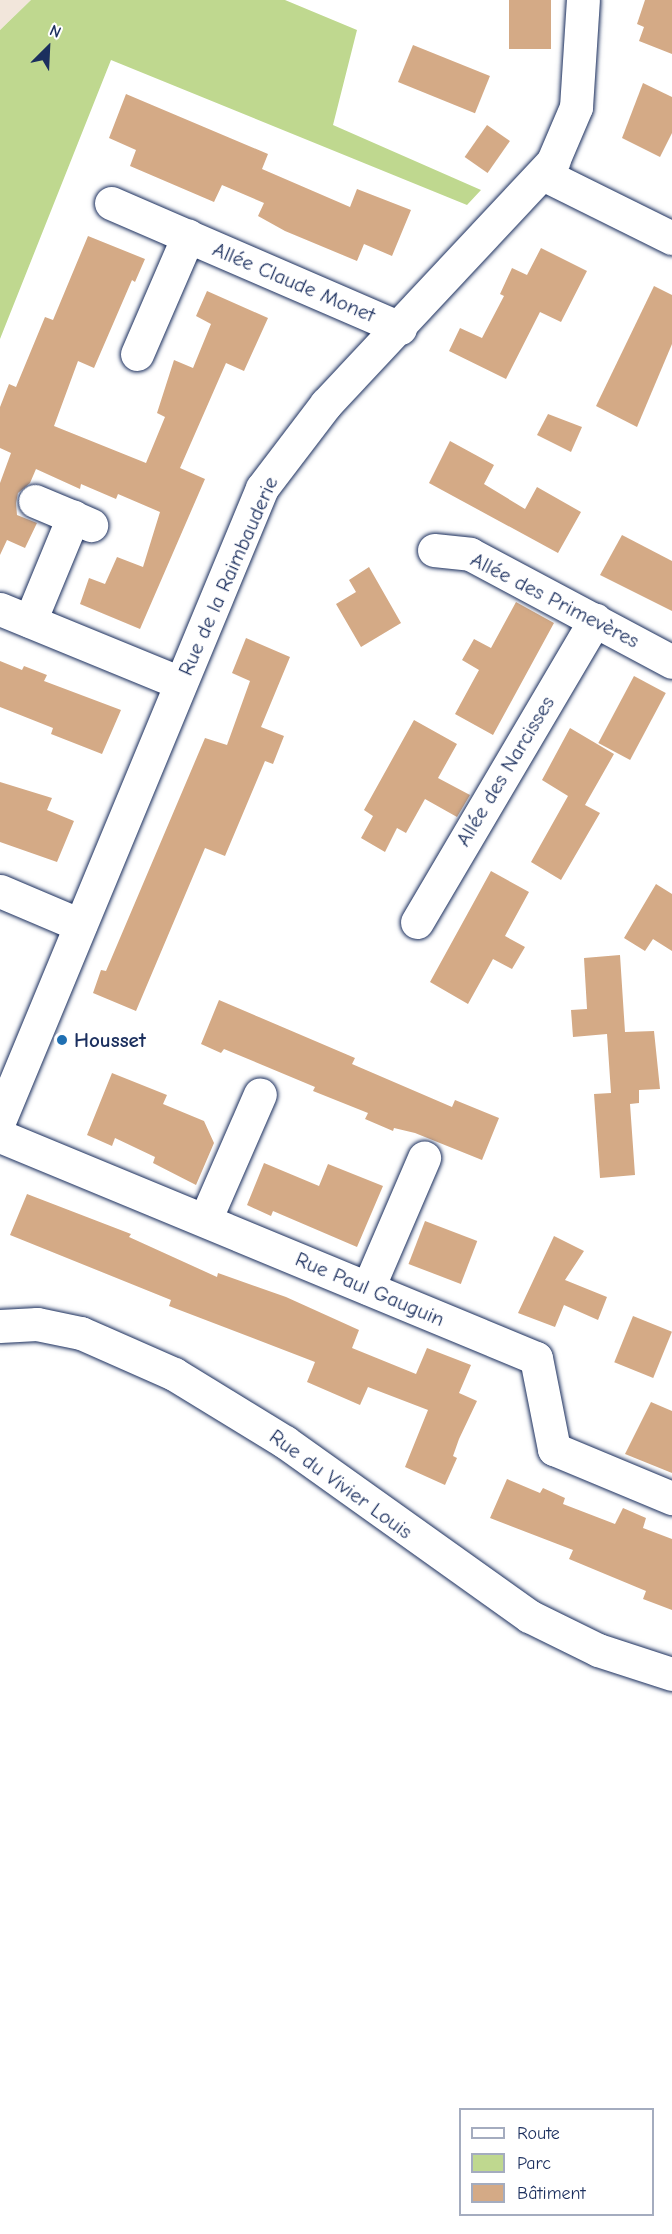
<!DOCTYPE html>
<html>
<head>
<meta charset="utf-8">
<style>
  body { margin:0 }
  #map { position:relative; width:672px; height:2234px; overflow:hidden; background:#fff; font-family:"Comic Neue",sans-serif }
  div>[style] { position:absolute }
  .built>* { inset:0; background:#f2e6db }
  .green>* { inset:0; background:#bfd88f }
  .building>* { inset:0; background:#d4aa86; transform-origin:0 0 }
  .roads { filter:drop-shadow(0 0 2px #1b2f5e) drop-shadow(0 0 2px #1b2f5e) }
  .minor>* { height:33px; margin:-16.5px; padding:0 16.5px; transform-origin:16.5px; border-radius:16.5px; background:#fff }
  .dots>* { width:16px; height:16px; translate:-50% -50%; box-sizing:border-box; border:3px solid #fff; border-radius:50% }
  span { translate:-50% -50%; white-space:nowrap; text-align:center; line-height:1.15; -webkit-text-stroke:4.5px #fff; paint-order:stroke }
  .street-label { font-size:21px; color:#1b2f5e }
  .poi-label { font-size:21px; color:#1b2f5e; font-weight:700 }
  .left { translate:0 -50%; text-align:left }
  .legend { position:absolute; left:459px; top:2108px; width:195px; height:108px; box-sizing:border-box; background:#fff; border:2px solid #a4acbf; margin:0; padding:8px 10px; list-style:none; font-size:18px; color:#1b2f5e }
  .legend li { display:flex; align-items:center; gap:12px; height:30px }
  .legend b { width:30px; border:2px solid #a4acbf }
  .north { position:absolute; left:18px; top:18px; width:60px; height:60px; -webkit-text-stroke:4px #fff; paint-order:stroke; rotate:24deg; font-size:16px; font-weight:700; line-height:24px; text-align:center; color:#1b2f5e }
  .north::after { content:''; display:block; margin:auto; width:21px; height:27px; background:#1b2f5e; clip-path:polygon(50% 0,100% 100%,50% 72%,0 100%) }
</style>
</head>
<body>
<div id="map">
  <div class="built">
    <i style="clip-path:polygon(0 0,31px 0,0 30px)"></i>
  </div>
  <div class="green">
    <i style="clip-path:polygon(31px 0,285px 0,357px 30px,333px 125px,481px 190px,467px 205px,111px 60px,0 339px,0 30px)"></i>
  </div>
  <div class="building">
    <i style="left:509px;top:0;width:42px;height:49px"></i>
    <i style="clip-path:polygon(645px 0,672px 0,672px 54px,639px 41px,644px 27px,637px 24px)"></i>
    <i style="left:413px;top:45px;width:83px;height:40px;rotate:22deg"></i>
    <i style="clip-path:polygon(643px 83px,672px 97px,672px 133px,660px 157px,622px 138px)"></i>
    <i style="clip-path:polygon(126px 94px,268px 154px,262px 169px,350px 207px,357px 189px,411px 210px,392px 256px,364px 244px,357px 261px,285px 231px,258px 216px,264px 203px,222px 185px,214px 202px,130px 166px,136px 150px,109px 138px)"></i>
    <i style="left:487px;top:125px;width:28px;height:39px;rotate:35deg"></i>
    <i style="clip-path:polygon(88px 236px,145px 259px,135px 282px,132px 280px,94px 368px,78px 361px,54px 426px,146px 463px,165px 417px,157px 413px,174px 360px,193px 368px,211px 324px,196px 316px,207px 291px,268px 318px,244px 371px,226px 363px,180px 468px,205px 479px,140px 629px,80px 604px,89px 578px,105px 584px,117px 557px,143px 567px,160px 512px,118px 494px,116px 499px,81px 484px,80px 489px,36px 469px,30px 483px,18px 493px,16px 503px,17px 515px,37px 523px,25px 548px,7px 540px,0 555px,0 483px,11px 453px,0 448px,0 407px,9px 384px,16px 387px,45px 317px,53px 320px)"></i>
    <i style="clip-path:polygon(541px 248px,587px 271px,561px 322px,540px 312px,506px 379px,449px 351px,460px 328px,482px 338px,504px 296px,500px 294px,512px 268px,527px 275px)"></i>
    <i style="clip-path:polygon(654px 286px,672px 295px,672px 344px,637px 427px,596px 406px)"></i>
    <i style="clip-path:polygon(548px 414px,582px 427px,571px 452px,537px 435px)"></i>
    <i style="clip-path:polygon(450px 441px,494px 465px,484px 484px,525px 509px,537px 487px,581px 512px,558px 553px,429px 483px)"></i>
    <i style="clip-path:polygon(622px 535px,672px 561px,672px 611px,600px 575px)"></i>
    <i style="clip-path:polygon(369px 567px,401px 623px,361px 647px,336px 604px,356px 592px,349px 580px)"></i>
    <i style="clip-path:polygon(516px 602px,554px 623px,493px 735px,455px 714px,479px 670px,462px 660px,474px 639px,491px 648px)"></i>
    <i style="clip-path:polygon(246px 638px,290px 657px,261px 727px,284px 736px,273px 764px,265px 761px,225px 856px,205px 848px,136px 1011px,93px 993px,101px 970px,106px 971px,205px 738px,227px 745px,250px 681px,232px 673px)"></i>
    <i style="clip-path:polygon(0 661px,22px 670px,24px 666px,47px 675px,44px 681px,121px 710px,102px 754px,51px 734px,53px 728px,0 707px)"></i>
    <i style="left:634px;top:676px;width:36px;height:76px;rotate:28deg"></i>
    <i style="clip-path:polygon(414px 720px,457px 744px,438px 778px,470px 795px,457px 817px,425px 799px,406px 833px,397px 828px,385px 852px,361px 838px,373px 816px,364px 810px)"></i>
    <i style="clip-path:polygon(570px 728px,614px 754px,585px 805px,600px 813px,561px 880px,531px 862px,568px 796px,542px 780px)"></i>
    <i style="clip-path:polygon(0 782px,52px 798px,47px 810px,74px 821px,57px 862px,0 842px)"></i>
    <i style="clip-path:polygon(491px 871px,529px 892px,505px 936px,525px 947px,512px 969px,493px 959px,468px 1004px,430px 982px)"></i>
    <i style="clip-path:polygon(656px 884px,672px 894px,672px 951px,653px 939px,645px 951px,624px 938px)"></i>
    <i style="clip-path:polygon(620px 955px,625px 1032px,654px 1031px,660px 1089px,639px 1090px,639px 1103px,630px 1104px,635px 1175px,600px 1178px,594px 1094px,611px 1093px,607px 1034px,573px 1037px,571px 1010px,587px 1009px,584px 958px)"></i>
    <i style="clip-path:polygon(219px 1000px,355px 1058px,352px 1064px,452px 1107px,455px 1100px,499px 1118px,482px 1160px,415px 1133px,394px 1128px,393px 1131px,365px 1119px,368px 1113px,313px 1091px,315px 1087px,224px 1049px,221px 1053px,201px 1044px)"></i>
    <i style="clip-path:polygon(112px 1073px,167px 1095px,163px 1104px,204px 1121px,214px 1143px,196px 1185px,153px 1163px,155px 1157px,115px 1138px,112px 1146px,87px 1135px)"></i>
    <i style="clip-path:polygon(264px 1163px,319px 1186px,328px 1164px,383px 1186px,357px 1247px,273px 1211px,271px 1216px,247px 1205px)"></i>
    <i style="clip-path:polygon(27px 1194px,131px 1234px,129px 1237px,217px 1277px,218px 1273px,286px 1297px,359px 1330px,352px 1348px,416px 1374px,427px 1348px,471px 1365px,459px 1393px,477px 1401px,459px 1439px,453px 1456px,457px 1458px,445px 1485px,405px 1467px,428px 1410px,368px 1387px,360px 1405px,307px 1382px,315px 1362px,169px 1306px,171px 1300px,10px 1235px)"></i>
    <i style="left:425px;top:1221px;width:56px;height:46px;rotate:21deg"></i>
    <i style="clip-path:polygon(554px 1236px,584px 1251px,565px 1280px,607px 1297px,598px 1320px,564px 1305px,555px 1327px,518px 1313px)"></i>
    <i style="left:633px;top:1316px;width:42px;height:50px;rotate:22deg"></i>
    <i style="clip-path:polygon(651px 1402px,672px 1411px,672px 1473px,625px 1454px)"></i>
    <i style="clip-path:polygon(507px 1479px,540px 1493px,543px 1488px,565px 1498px,563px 1504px,615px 1524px,623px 1508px,646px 1518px,643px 1528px,672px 1539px,672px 1610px,643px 1599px,646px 1591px,569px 1559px,573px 1550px,490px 1518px)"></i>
  </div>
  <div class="roads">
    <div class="minor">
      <i style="left:543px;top:174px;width:144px;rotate:26.4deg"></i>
      <i style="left:111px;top:203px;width:315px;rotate:23.4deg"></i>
      <i style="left:137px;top:354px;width:129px;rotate:-66.6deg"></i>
      <i style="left:35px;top:501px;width:41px;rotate:22.8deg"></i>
      <i style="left:434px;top:550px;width:36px;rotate:6deg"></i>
      <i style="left:470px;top:554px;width:229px;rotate:28.1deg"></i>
      <i style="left:0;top:609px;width:195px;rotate:22.3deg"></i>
      <i style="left:30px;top:621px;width:113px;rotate:-67.5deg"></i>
      <i style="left:73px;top:517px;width:20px;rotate:24deg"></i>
      <i style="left:0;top:891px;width:87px;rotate:23deg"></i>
      <i style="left:417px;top:922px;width:351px;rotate:-59.5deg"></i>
      <i style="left:0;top:1119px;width:683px;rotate:-67.45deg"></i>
      <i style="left:262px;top:488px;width:106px;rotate:-52.7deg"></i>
      <i style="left:326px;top:404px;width:333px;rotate:-46.9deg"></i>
      <i style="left:553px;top:161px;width:59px;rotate:-66.9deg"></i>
      <i style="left:576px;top:107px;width:107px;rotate:-86.3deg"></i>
      <i style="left:0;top:1136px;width:580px;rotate:22.5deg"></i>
      <i style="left:536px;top:1358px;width:93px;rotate:78.8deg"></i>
      <i style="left:554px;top:1449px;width:128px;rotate:22.6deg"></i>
      <i style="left:205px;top:1220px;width:137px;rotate:-66.4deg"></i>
      <i style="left:368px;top:1288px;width:142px;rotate:-66.7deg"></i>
      <i style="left:0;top:1326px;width:37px;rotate:-3deg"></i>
      <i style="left:37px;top:1324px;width:45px;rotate:11.6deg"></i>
      <i style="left:81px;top:1333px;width:102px;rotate:23.8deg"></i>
      <i style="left:174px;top:1374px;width:130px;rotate:31.5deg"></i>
      <i style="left:285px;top:1442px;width:300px;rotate:35.5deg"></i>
      <i style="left:529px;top:1616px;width:77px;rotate:26.2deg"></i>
      <i style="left:598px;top:1650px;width:78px;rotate:18deg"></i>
    </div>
  </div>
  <div class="dots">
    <i style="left:62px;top:1040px;background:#1f6fb2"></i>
  </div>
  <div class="street-label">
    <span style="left:294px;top:282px;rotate:23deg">Allée Claude Monet</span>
    <span style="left:228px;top:576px;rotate:-66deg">Rue de la Raimbauderie</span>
    <span style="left:555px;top:600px;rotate:27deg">Allée des Primevères</span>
    <span style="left:505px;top:771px;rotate:-59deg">Allée des Narcisses</span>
    <span style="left:370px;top:1289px;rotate:23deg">Rue Paul Gauguin</span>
    <span style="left:341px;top:1484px;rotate:36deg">Rue du Vivier Louis</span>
  </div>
  <div class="poi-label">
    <span class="left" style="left:74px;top:1040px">Housset</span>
  </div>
  <ul class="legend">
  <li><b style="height:8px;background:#fff"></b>Route</li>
  <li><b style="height:16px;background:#bfd88f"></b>Parc</li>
  <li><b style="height:16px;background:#d4aa86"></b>Bâtiment</li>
  </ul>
  <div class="north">N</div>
</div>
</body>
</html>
